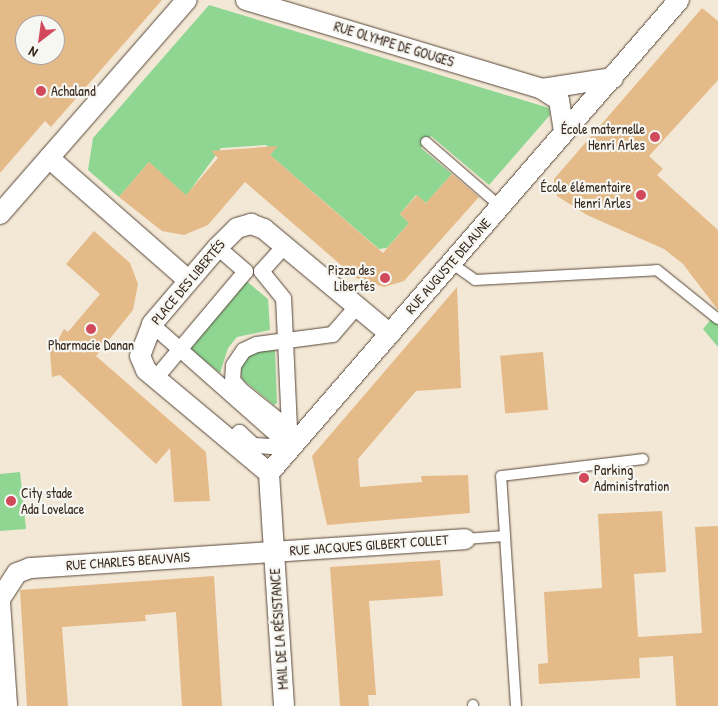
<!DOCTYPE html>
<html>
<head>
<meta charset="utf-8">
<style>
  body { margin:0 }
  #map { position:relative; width:718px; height:706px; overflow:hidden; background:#f3e8d5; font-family:"Patrick Hand",sans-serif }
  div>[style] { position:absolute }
  .green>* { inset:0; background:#8ed692 }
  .building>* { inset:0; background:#e4ba89; transform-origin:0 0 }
  .roads { filter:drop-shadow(0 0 1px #574639) drop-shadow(0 0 1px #574639) }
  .service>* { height:10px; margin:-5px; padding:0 5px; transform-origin:5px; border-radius:5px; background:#fff }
  .pedestrian>* { height:15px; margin:-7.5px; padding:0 7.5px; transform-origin:7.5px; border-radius:7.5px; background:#fff }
  .minor>* { height:20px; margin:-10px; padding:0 10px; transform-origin:10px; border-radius:10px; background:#fff }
  .dots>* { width:14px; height:14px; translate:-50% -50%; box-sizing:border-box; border:2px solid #f6f6f2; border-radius:50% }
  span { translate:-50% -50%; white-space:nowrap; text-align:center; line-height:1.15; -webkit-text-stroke:4.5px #f6f6f2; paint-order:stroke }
  .street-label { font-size:14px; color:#3b2a1e }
  .poi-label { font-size:14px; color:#3b2a1e }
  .left { translate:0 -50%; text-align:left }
  .right { translate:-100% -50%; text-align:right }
  .north { position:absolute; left:15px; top:15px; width:50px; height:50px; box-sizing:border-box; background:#f6f6f2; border:1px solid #aba49d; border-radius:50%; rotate:210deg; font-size:14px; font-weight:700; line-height:20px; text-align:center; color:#3b2a1e }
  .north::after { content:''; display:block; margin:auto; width:18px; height:22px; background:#d1495b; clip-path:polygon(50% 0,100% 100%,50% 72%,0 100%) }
</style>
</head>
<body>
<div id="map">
  <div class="green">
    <i style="clip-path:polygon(209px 5px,549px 108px,550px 115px,489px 185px,431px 136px,421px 148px,452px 174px,426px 203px,416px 195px,400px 214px,409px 223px,387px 248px,379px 249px,270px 155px,273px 151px,266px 145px,221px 148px,186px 196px,149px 162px,119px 197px,88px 170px,93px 138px)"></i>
    <i style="clip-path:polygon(245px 280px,268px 299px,270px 330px,237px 337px,228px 348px,220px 373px,189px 348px)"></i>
    <i style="clip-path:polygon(718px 311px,718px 347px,703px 329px)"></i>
    <i style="clip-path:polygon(275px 349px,277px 403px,274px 405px,242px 379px,240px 366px,254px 351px)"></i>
    <i style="clip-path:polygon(20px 472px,26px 529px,0 531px,0 474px)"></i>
  </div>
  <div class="building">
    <i style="clip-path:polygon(evenodd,0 0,162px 0,51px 127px,45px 121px,0 173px,0 0,25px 25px,55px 25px,55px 55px,25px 55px,25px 25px)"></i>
    <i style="clip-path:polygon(702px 8px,718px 21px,718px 80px,649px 156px,663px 169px,657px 175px,718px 230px,718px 310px,683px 264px,664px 249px,587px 215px,557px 196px,554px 185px,554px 179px)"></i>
    <i style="clip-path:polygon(278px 146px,270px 155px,383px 253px,409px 223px,400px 214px,417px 195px,426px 203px,452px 174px,479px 197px,404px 281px,384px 287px,356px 278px,245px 182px,208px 225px,184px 235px,162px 231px,119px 197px,149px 162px,186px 195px,218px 158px,211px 151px)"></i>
    <i style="clip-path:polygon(94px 231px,130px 263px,138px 284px,133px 310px,96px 356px,206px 452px,210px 501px,174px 502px,170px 448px,156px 464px,60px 375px,52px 377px,49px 340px,57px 342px,64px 329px,68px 332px,100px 294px,66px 264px)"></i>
    <i style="clip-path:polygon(457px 287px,461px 388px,416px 391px,358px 459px,360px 487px,422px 482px,421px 476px,468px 475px,470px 513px,327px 525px,312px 456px)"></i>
    <i style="left:543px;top:352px;width:58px;height:43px;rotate:85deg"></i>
    <i style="clip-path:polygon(662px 511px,666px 572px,634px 574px,638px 637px,702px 633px,695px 527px,718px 526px,718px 706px,676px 706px,673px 656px,639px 658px,640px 678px,539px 684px,538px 664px,548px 663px,544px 592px,602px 588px,598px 514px)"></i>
    <i style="clip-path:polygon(440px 560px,443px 596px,369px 601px,376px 695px,368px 695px,369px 706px,340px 706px,330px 567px)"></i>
    <i style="clip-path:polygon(214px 576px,222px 706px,182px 706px,176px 612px,145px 615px,146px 621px,62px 627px,68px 706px,27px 706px,20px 590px)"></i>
  </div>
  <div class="roads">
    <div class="service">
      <i style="left:426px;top:142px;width:98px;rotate:40.9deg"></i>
      <i style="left:451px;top:263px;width:29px;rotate:35deg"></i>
      <i style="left:475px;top:280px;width:182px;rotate:-3.1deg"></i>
      <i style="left:657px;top:270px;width:78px;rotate:38.8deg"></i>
      <i style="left:465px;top:539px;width:40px;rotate:-4.3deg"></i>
      <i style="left:473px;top:705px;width:1px;rotate:90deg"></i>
      <i style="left:516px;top:706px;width:230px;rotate:-93.7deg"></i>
      <i style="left:501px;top:476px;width:143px;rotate:-6.8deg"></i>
    </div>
    <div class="pedestrian">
      <i style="left:157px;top:329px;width:164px;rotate:41.5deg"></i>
      <i style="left:160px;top:372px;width:132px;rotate:-49.9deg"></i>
      <i style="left:245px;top:271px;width:29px;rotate:-139deg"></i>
      <i style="left:291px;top:430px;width:64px;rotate:-141.3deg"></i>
      <i style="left:241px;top:390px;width:13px;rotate:-132deg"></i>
      <i style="left:232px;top:380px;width:15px;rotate:-86deg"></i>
      <i style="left:233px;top:365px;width:18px;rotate:-56deg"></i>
      <i style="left:243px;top:350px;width:14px;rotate:-25deg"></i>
      <i style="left:256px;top:344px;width:77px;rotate:-7.5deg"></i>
      <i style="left:332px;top:334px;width:28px;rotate:-49deg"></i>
      <i style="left:234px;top:437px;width:7px;rotate:-45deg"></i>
      <i style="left:239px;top:432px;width:19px;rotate:43deg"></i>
      <i style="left:253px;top:445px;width:19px;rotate:3deg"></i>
      <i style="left:272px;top:446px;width:25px;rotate:-47deg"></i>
      <i style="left:289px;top:428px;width:130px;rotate:-92.6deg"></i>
      <i style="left:283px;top:298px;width:35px;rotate:-129deg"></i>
      <i style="left:261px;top:271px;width:27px;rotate:-48deg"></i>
    </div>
    <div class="minor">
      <i style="left:246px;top:0;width:309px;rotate:16.7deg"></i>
      <i style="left:542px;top:89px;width:20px;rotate:33deg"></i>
      <i style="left:559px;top:100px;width:32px;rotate:81deg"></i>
      <i style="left:542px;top:89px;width:72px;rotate:-8.8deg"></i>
      <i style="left:49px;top:158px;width:185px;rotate:41.3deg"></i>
      <i style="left:0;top:214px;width:284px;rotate:-48.9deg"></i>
      <i style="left:269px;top:473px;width:160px;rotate:-140.1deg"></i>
      <i style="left:146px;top:370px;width:15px;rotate:-113deg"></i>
      <i style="left:140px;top:356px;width:34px;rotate:-69deg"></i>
      <i style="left:152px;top:324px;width:100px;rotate:-49.5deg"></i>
      <i style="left:217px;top:248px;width:28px;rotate:-45deg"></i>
      <i style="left:237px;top:228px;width:15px;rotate:-16deg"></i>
      <i style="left:251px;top:224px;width:14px;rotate:21deg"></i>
      <i style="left:264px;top:229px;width:164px;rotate:39.8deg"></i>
      <i style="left:0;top:599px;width:31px;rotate:-57deg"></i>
      <i style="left:17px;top:573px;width:14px;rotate:-21deg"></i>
      <i style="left:30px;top:568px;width:436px;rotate:-3.8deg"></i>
      <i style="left:0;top:602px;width:104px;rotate:86.1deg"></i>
      <i style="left:284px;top:706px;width:233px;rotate:-93.7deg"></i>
      <i style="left:269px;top:473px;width:626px;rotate:-49.08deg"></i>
    </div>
  </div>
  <div class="dots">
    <i style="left:41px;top:91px;background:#d1495b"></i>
    <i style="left:655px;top:137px;background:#d1495b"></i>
    <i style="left:641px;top:195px;background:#d1495b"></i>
    <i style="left:385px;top:278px;background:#d1495b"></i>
    <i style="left:91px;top:329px;background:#d1495b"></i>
    <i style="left:584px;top:478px;background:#d1495b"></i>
    <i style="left:11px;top:501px;background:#d1495b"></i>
  </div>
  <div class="street-label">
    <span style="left:394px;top:44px;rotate:17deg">RUE OLYMPE DE GOUGES</span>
    <span style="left:448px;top:266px;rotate:-49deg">RUE AUGUSTE DELAUNE</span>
    <span style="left:188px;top:282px;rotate:-50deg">PLACE DES LIBERTÉS</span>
    <span style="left:369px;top:545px;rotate:-4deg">RUE JACQUES GILBERT COLLET</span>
    <span style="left:128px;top:561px;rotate:-4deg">RUE CHARLES BEAUVAIS</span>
    <span style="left:279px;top:629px;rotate:-94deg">MAIL DE LA RÉSISTANCE</span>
  </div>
  <div class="poi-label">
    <span class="left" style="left:51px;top:91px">Achaland</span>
    <span class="right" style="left:645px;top:137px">École maternelle<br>Henri Arles</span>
    <span class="right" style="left:631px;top:195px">École élémentaire<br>Henri Arles</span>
    <span class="right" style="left:375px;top:278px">Pizza des<br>Libertés</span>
    <span style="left:91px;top:345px">Pharmacie Danan</span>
    <span class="left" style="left:594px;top:478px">Parking<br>Administration</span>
    <span class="left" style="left:21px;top:501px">City stade<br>Ada Lovelace</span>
  </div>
  <div class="north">N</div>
</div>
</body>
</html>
